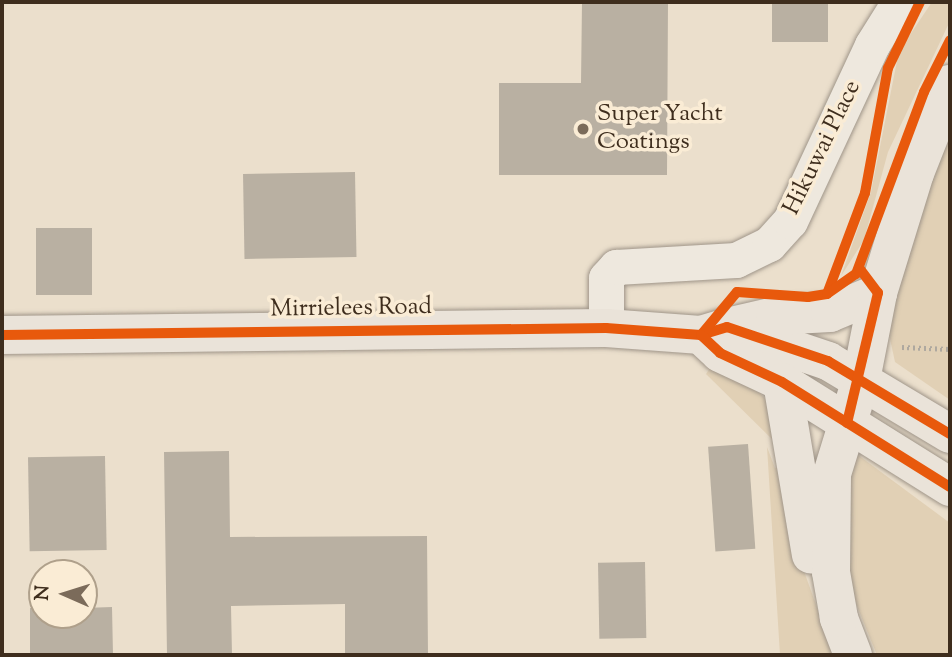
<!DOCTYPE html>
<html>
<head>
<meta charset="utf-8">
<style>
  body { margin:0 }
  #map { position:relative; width:952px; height:657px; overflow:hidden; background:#ebdfcc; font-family:"Sorts Mill Goudy",serif }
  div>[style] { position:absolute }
  .green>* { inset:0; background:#e1d0b5 }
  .building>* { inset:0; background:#b9b0a2; transform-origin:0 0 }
  .path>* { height:4.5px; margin-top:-2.25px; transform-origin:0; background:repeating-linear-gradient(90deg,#aea89f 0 2px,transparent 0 5.5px) }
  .roads { filter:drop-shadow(0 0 2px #9f9589) drop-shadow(0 0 2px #9f9589) }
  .minor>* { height:35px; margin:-17.5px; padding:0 17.5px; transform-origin:17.5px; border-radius:17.5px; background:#eee8de }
  .major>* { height:38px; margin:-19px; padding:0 19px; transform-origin:19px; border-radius:19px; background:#eae3d9 }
  .highway>* { height:38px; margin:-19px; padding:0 19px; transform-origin:19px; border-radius:19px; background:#eae3d9 }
  .cycleway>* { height:10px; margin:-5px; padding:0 5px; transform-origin:5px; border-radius:5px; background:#e8590c }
  .dots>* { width:19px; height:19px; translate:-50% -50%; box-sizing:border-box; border:4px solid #faecd5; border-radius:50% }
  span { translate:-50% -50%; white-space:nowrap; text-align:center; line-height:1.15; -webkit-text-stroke:7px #faecd5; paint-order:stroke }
  .poi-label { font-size:24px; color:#3e2d1d }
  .left { translate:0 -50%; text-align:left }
  .street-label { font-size:24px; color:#3e2d1d }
  .frame { position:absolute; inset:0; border:4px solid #3e2d1d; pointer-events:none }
  .north { position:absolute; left:28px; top:559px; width:70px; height:70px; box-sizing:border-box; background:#faecd5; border:2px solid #afa08b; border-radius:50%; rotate:273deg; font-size:19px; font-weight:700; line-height:28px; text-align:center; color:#3e2d1d }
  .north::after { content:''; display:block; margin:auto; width:24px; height:32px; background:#7b6b5a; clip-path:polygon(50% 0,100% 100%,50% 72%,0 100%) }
</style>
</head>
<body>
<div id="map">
  <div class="green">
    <i style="clip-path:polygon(932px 2px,950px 2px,950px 21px,888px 152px,864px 240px,841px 276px,871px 192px,899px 51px)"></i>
    <i style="clip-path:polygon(950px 119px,950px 400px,895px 362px,889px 334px,898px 282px)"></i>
    <i style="clip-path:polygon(710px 368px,760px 393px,769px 403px,776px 443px,706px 374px)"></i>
    <i style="clip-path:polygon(767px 447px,775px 468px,783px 468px,790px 532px,834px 655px,780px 655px)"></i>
    <i style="clip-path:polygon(854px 452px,950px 523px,950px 655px,877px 655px,850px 589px,841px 512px)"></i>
  </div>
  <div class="building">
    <i style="clip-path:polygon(582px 2px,668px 2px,667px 175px,499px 175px,499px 83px,581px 83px)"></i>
    <i style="left:772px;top:2px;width:56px;height:40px"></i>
    <i style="left:355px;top:172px;width:85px;height:112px;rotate:89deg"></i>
    <i style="left:92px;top:228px;width:67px;height:56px;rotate:90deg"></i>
    <i style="left:748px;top:444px;width:105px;height:40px;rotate:86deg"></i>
    <i style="clip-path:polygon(229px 451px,230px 537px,427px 536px,428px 655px,345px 655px,345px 604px,231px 606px,232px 655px,167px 655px,164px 452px)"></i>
    <i style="left:105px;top:456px;width:94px;height:77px;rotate:89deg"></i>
    <i style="left:645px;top:562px;width:76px;height:47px;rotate:89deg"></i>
    <i style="clip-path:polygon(112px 607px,113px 655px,30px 655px,30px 608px,42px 608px,42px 615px,84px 615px,84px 608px)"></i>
  </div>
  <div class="path">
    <i style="left:832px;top:276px;width:89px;rotate:-68.3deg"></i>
    <i style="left:865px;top:193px;width:80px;rotate:-80.7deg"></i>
    <i style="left:902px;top:347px;width:48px;rotate:2.4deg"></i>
  </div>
  <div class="roads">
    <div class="minor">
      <i style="left:606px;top:328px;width:50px;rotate:-90deg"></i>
      <i style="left:606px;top:278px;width:15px;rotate:-48deg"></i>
      <i style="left:616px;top:267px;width:120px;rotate:-3.3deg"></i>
      <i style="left:736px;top:260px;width:37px;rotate:-26deg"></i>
      <i style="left:769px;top:244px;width:31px;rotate:-48deg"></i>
      <i style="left:790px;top:221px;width:194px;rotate:-65deg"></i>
      <i style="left:872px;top:45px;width:51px;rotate:-57.9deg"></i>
    </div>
    <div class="major">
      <i style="left:2px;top:335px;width:604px;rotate:-0.66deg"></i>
      <i style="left:606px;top:328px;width:95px;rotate:4.2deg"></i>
      <i style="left:701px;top:335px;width:27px;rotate:-17deg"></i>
      <i style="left:727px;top:327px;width:107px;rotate:18.6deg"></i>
      <i style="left:828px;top:361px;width:142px;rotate:30.9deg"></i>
      <i style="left:701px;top:335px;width:26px;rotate:43deg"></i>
      <i style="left:720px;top:353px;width:68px;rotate:25.1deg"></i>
      <i style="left:782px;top:382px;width:198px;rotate:32deg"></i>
    </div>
    <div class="highway">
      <i style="left:727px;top:327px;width:49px;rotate:-12.9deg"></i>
      <i style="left:775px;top:316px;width:55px;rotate:-3.1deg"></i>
      <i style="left:830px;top:313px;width:52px;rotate:-22.6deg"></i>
      <i style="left:782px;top:382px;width:175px;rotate:80.5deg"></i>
      <i style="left:853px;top:655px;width:40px;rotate:-111deg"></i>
      <i style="left:839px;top:618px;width:47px;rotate:-99.9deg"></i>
      <i style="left:831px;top:572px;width:98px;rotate:-89.4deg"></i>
      <i style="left:832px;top:474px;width:98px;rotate:-72.9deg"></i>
      <i style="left:861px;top:380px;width:89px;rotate:-78.9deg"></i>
      <i style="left:878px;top:293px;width:126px;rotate:-72.9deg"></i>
      <i style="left:915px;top:173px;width:96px;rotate:-68.5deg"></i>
    </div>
  </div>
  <div class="cycleway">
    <i style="left:827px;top:294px;width:108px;rotate:-69.4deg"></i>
    <i style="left:865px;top:193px;width:127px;rotate:-79.6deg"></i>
    <i style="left:888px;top:68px;width:73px;rotate:-64.1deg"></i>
    <i style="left:2px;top:335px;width:604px;rotate:-0.66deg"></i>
    <i style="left:606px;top:328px;width:95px;rotate:4.2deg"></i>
    <i style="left:701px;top:335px;width:27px;rotate:-17deg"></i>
    <i style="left:727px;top:327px;width:107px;rotate:18.6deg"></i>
    <i style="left:828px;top:361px;width:142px;rotate:30.9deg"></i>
    <i style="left:701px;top:335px;width:56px;rotate:-50.1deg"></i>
    <i style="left:737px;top:292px;width:71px;rotate:4deg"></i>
    <i style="left:808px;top:297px;width:19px;rotate:-9deg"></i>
    <i style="left:827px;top:294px;width:35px;rotate:-35deg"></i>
    <i style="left:856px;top:274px;width:194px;rotate:-69.5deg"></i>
    <i style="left:924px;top:92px;width:58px;rotate:-63.4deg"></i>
    <i style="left:701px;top:335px;width:26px;rotate:43deg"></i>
    <i style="left:720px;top:353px;width:68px;rotate:25.1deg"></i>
    <i style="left:782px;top:382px;width:198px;rotate:32deg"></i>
    <i style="left:847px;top:423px;width:134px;rotate:-76.6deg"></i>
    <i style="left:878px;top:293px;width:30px;rotate:-127deg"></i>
  </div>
  <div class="dots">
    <i style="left:583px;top:129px;background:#7b6b5a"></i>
  </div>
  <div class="poi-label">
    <span class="left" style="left:597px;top:129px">Super Yacht<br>Coatings</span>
  </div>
  <div class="street-label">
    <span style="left:823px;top:148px;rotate:-64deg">Hikuwai Place</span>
    <span style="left:351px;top:309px;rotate:-1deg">Mirrielees Road</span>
  </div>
  <div class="frame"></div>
  <div class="north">N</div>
</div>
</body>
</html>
